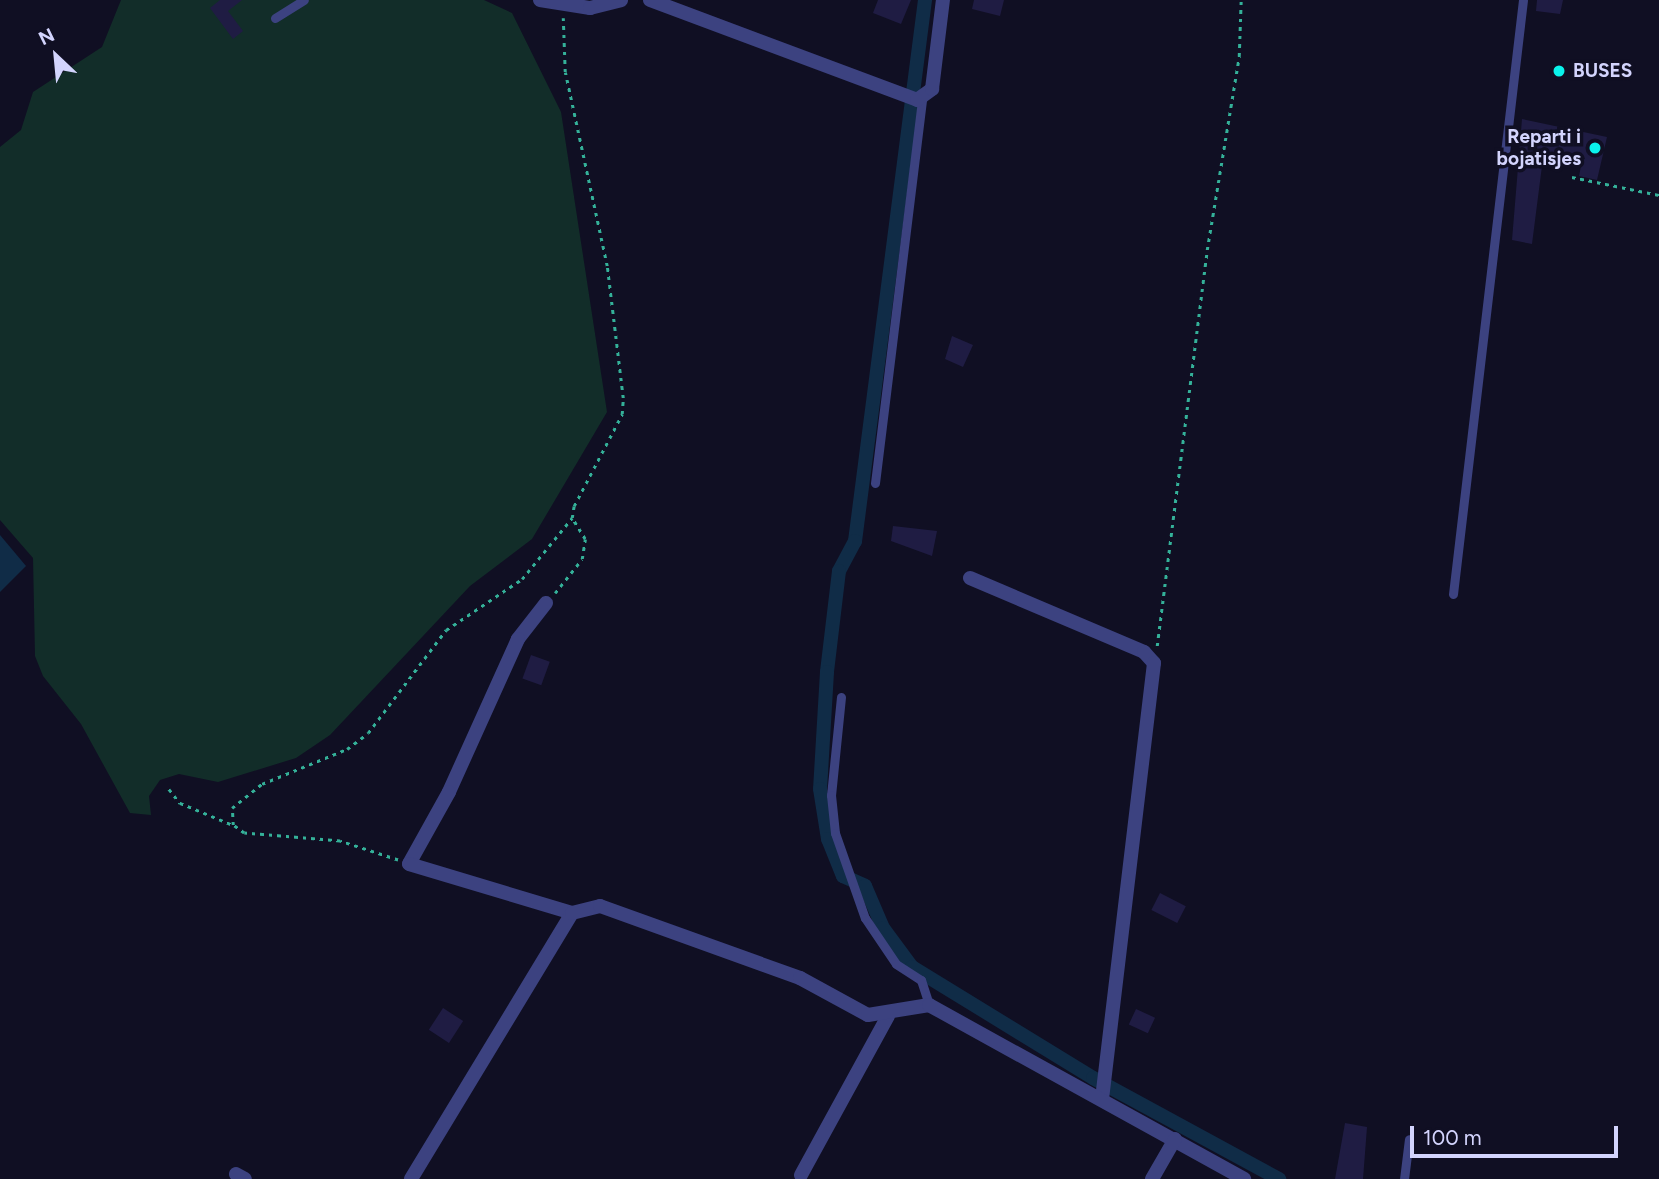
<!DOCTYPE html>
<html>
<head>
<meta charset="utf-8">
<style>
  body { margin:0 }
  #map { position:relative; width:1659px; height:1179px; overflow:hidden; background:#100f23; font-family:Figtree,sans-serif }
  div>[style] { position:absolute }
  .green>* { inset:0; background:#122d29 }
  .water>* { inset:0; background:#102c47 }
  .canal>* { height:14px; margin:-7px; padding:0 7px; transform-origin:7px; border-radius:7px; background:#102c47 }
  .building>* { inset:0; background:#1f1c43; transform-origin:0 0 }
  .path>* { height:2.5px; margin-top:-1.25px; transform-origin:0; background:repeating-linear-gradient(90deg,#34b199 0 3.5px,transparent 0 8.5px) }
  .lane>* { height:9px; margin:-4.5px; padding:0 4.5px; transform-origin:4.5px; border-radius:4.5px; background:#3c4280 }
  .street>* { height:14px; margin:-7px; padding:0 7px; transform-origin:7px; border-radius:7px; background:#3c4280 }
  .dots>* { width:19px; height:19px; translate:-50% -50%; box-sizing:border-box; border:4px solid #100f23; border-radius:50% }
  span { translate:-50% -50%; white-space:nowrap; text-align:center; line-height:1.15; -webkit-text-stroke:7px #100f23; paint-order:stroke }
  .poi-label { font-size:19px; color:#d3d4fd; font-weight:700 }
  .left { translate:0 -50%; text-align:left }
  .right { translate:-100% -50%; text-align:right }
  .north { position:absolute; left:21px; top:21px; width:70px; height:70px; -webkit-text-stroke:5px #100f23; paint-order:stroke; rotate:334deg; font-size:19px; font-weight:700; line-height:28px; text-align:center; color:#d3d4fd }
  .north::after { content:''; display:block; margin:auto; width:24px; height:32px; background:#d3d4fd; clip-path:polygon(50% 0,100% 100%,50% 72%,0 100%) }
  .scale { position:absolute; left:1410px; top:1126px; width:208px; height:32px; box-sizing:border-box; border:4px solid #d3d4fd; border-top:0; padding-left:9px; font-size:21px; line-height:24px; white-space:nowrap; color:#d3d4fd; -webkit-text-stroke:5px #100f23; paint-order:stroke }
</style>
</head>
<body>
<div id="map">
  <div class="green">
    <i style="clip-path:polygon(121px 0,484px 0,512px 13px,561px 112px,607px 412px,532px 539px,470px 586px,330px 735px,296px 758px,218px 782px,179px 774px,160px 780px,149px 796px,151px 815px,130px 813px,81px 724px,43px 676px,35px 656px,33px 558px,0 520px,0 147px,21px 130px,33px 92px,102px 47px)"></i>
  </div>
  <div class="water">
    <i style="clip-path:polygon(0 535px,26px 566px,0 592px)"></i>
  </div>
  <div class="canal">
    <i style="left:925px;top:0;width:546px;rotate:97.37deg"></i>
    <i style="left:855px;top:541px;width:34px;rotate:118deg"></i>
    <i style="left:839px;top:571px;width:102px;rotate:96.8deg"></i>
    <i style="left:827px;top:672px;width:117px;rotate:93.4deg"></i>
    <i style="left:820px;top:789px;width:51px;rotate:80.9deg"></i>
    <i style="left:828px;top:839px;width:40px;rotate:68deg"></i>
    <i style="left:843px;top:876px;width:24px;rotate:24deg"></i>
    <i style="left:865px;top:886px;width:46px;rotate:66.8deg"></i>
    <i style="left:883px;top:928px;width:49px;rotate:53.4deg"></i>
    <i style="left:912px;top:967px;width:212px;rotate:31.5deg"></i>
    <i style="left:1093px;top:1078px;width:212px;rotate:28.5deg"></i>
  </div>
  <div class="building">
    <i style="clip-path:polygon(220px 0,242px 0,228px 11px,243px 31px,233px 39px,210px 8px)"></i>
    <i style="clip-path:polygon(878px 0,911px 0,901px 24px,873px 13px)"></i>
    <i style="clip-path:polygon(974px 0,1004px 0,1000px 16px,972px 9px)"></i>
    <i style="clip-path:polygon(1537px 0,1563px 0,1560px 14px,1536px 11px)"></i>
    <i style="clip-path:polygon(1522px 119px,1607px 137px,1597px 180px,1579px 176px,1581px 166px,1543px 158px,1532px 244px,1512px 240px)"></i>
    <i style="clip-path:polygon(952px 336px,973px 345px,963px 367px,945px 359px)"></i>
    <i style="clip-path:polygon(893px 526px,937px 531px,932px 556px,891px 541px)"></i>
    <i style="left:531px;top:655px;width:20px;height:25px;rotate:20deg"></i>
    <i style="left:1160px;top:893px;width:29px;height:19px;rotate:27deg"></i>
    <i style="left:443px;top:1008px;width:24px;height:26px;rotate:33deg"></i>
    <i style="left:1136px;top:1009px;width:21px;height:17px;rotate:25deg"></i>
    <i style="clip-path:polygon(1345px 1123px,1367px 1127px,1363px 1179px,1335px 1179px)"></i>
  </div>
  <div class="path">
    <i style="left:1572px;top:177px;width:89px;rotate:11.7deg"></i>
    <i style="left:555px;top:593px;width:43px;rotate:-51.5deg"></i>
    <i style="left:582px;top:559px;width:20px;rotate:-81deg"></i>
    <i style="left:585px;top:539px;width:25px;rotate:-122deg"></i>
    <i style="left:572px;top:518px;width:12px;rotate:-81deg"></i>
    <i style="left:574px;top:506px;width:104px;rotate:-62.4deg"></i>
    <i style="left:622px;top:414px;width:16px;rotate:-86deg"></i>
    <i style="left:623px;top:398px;width:133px;rotate:-96.9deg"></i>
    <i style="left:607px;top:266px;width:198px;rotate:-102.2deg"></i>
    <i style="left:565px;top:72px;width:54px;rotate:-92.1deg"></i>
    <i style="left:1157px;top:646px;width:399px;rotate:-82.8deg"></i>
    <i style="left:1207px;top:250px;width:197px;rotate:-80.6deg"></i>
    <i style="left:1239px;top:56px;width:56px;rotate:-88deg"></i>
    <i style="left:169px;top:789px;width:18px;rotate:52deg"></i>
    <i style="left:180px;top:803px;width:57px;rotate:22.5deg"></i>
    <i style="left:398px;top:860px;width:61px;rotate:-161.9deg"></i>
    <i style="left:340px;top:841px;width:96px;rotate:-175.2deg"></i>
    <i style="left:244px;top:833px;width:14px;rotate:-144deg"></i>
    <i style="left:233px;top:825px;width:17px;rotate:-93deg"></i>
    <i style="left:232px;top:808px;width:38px;rotate:-39deg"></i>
    <i style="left:262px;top:784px;width:92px;rotate:-22.4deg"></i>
    <i style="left:347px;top:749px;width:26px;rotate:-37deg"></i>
    <i style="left:368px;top:733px;width:129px;rotate:-52.9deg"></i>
    <i style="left:446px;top:630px;width:92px;rotate:-33.9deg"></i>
    <i style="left:522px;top:579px;width:79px;rotate:-50.7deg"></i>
  </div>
  <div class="lane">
    <i style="left:275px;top:18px;width:34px;rotate:-32deg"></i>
    <i style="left:875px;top:483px;width:387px;rotate:-83deg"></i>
    <i style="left:1453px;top:594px;width:598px;rotate:-83.28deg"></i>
    <i style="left:841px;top:697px;width:99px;rotate:95.8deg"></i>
    <i style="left:831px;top:795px;width:38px;rotate:84deg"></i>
    <i style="left:835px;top:833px;width:90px;rotate:70.6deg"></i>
    <i style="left:865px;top:918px;width:55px;rotate:56deg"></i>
    <i style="left:896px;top:964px;width:30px;rotate:33deg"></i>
    <i style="left:921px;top:980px;width:26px;rotate:72deg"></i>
    <i style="left:1404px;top:1179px;width:40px;rotate:-82.9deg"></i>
  </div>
  <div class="street">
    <i style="left:540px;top:0;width:51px;rotate:9.1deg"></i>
    <i style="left:590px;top:8px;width:32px;rotate:-14deg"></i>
    <i style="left:650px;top:0;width:285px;rotate:20.5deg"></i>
    <i style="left:917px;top:100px;width:19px;rotate:-36deg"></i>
    <i style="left:932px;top:89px;width:90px;rotate:-83deg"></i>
    <i style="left:970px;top:578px;width:189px;rotate:23deg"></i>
    <i style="left:1144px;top:652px;width:15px;rotate:48deg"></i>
    <i style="left:1154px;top:663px;width:439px;rotate:96.8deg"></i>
    <i style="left:546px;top:603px;width:46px;rotate:127.9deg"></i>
    <i style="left:518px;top:639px;width:168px;rotate:114.3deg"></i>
    <i style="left:449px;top:792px;width:82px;rotate:119.1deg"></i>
    <i style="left:409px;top:864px;width:170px;rotate:16.7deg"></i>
    <i style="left:236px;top:1174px;width:10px;rotate:29deg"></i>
    <i style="left:801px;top:1175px;width:181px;rotate:-61.3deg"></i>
    <i style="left:411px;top:1179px;width:311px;rotate:-58.8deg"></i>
    <i style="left:572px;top:913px;width:29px;rotate:-14deg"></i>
    <i style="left:600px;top:906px;width:213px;rotate:19.8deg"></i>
    <i style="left:800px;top:978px;width:77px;rotate:28.6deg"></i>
    <i style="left:868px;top:1015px;width:62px;rotate:-9.3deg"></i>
    <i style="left:929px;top:1005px;width:360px;rotate:28.9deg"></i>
    <i style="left:1152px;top:1179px;width:46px;rotate:-60.1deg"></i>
  </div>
  <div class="dots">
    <i style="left:1559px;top:71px;background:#0af3ec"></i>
    <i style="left:1595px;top:148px;background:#0af3ec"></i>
  </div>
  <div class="poi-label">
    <span class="left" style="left:1573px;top:71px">BUSES</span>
    <span class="right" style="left:1581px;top:148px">Reparti i<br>bojatisjes</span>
  </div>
  <div class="north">N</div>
  <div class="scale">100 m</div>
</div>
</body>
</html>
